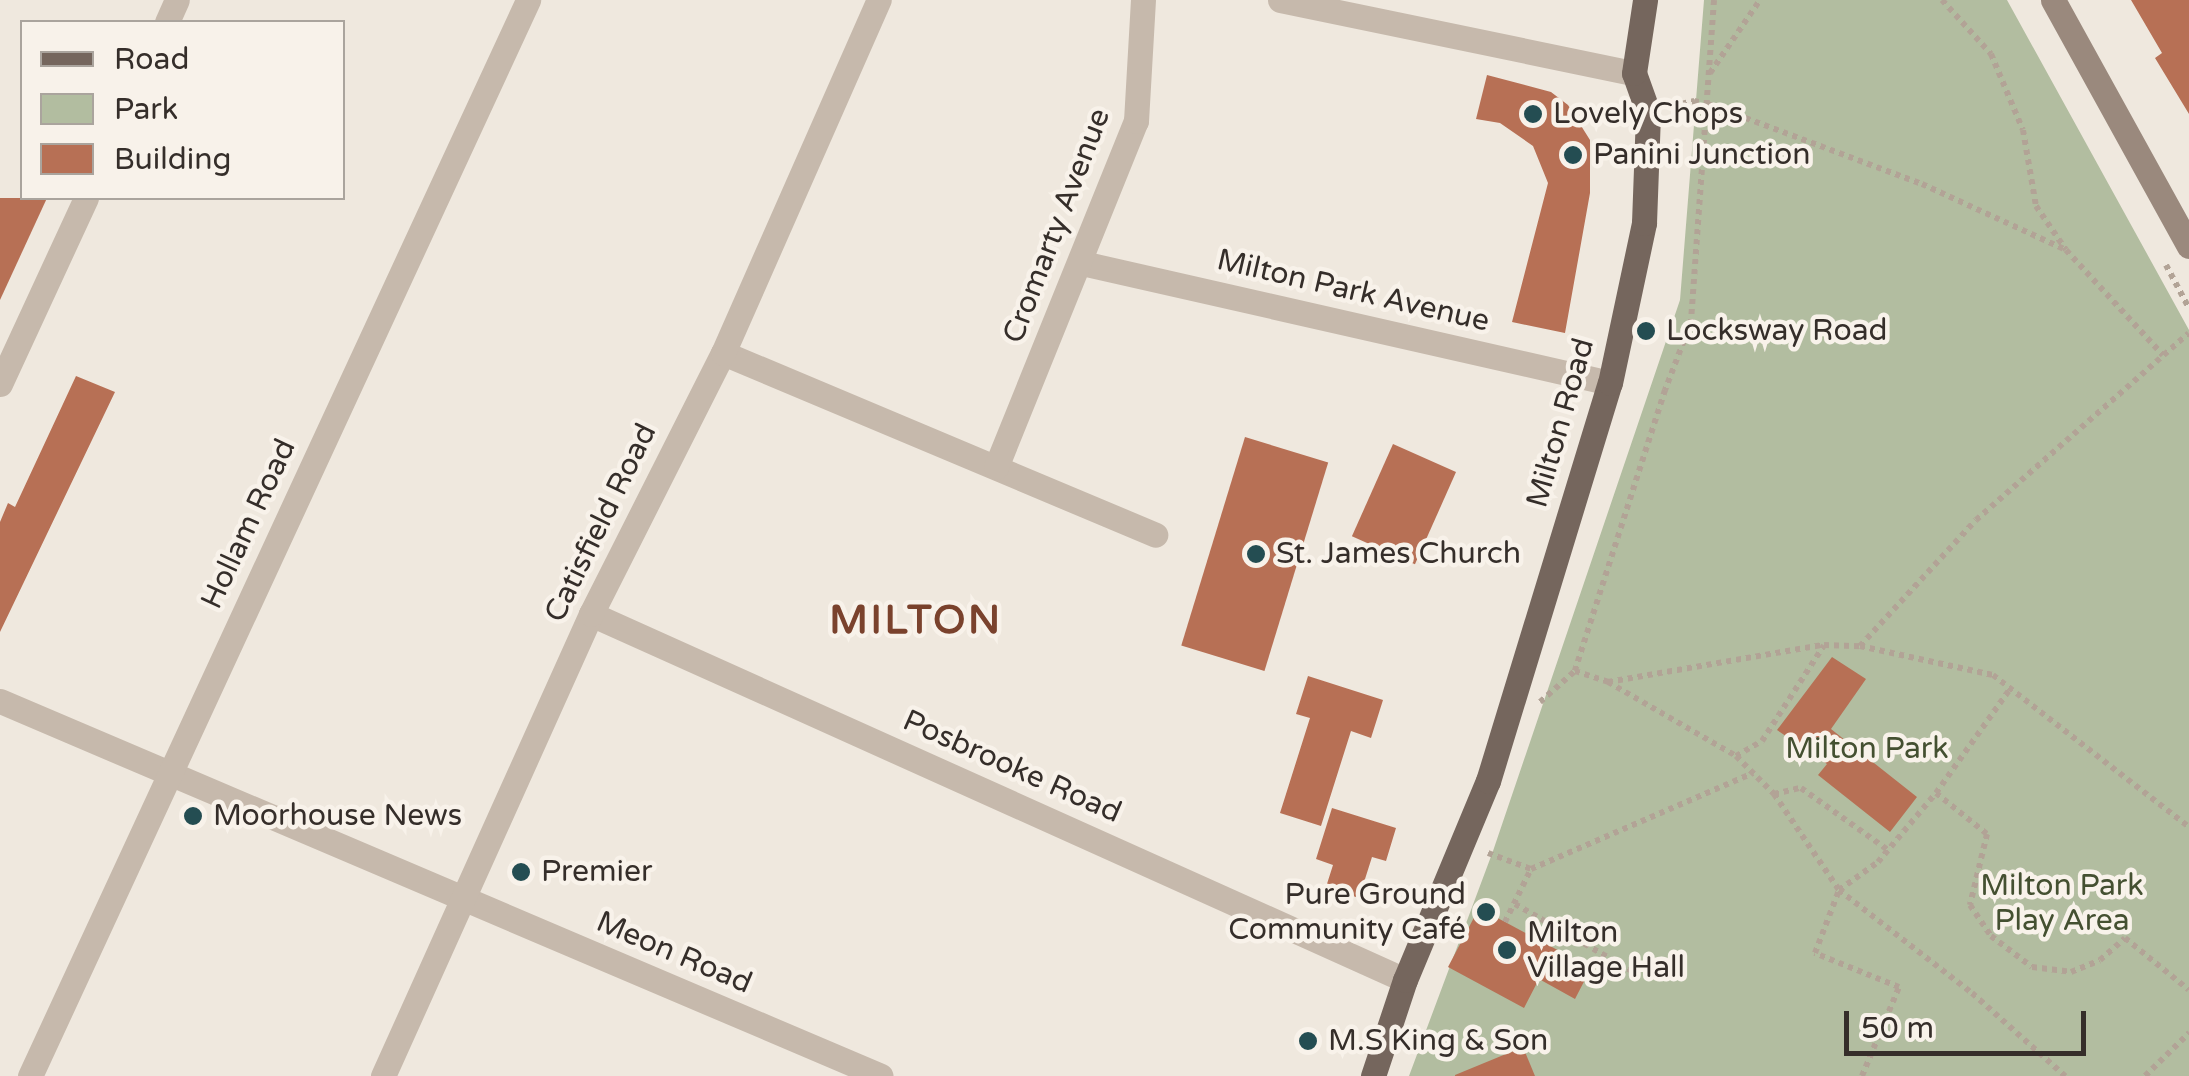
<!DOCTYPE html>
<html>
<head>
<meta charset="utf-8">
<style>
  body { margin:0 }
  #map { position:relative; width:2189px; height:1076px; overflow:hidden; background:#efe8de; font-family:"Varela Round",sans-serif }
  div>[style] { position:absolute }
  .green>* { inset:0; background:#b2bda0 }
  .building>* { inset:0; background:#b77055; transform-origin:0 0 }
  .path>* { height:6px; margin-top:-3px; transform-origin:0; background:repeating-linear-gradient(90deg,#b2a396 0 5px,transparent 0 10px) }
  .minor>* { height:25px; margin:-12.5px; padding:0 12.5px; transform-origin:12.5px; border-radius:12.5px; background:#c6b9ac }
  .secondary>* { height:25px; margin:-12.5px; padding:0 12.5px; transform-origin:12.5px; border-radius:12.5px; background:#9a897d }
  .primary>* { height:25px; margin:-12.5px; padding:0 12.5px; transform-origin:12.5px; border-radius:12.5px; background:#75665d }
  .dots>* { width:28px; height:28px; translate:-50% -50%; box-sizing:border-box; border:5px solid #f8f2ea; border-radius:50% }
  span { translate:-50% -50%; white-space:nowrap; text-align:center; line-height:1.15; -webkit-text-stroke:9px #f8f2ea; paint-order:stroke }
  .poi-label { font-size:30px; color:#352e2a }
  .left { translate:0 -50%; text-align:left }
  .right { translate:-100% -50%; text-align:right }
  .street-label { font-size:30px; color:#352e2a }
  .park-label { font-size:30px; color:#445031 }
  .district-label { font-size:40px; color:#7a422d; font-weight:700; letter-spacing:2.5px }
  .legend { position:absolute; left:20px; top:20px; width:325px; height:180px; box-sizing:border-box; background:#f8f2ea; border:2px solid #aaa49d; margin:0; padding:12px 18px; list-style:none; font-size:30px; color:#352e2a }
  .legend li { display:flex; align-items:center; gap:20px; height:50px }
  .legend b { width:50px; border:2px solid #aaa49d }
  .scale { position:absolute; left:1844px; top:1011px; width:242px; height:45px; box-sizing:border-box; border:5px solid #352e2a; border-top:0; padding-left:12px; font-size:30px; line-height:35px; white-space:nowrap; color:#352e2a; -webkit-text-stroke:8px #f8f2ea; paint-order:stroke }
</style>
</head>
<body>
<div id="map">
  <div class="green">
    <i style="clip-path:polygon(1704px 0,2007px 0,2189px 330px,2189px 1076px,1409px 1076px,1493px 851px,1680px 300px)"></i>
  </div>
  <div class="building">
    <i style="clip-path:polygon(2131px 0,2189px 0,2189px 114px,2155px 58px,2162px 53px)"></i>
    <i style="clip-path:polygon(1487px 75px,1551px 92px,1568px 105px,1590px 140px,1590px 193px,1565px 333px,1512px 322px,1548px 183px,1533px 146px,1500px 123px,1476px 119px)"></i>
    <i style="clip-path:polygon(0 198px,47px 198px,0 300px)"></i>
    <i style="clip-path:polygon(76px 376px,115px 392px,0 632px,0 522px,8px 503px,15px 507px)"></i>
    <i style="left:1245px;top:437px;width:87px;height:218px;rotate:17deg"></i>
    <i style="left:1393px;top:444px;width:69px;height:101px;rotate:24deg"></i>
    <i style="clip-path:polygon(1832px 657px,1866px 679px,1831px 729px,1917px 797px,1890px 832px,1818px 775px,1827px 764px,1777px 730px)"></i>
    <i style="clip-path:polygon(1308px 676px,1383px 700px,1371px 738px,1351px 731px,1321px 826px,1280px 813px,1310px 718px,1296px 714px)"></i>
    <i style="clip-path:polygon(1332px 808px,1396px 828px,1386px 861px,1372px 857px,1359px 898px,1326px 887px,1333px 865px,1316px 859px)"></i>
    <i style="clip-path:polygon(1479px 908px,1591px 968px,1575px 999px,1539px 979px,1524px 1008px,1448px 967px)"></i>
    <i style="clip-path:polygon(1523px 1047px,1535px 1076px,1455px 1076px,1455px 1075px)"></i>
  </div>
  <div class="path">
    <i style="left:1714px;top:0;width:323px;rotate:94.1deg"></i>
    <i style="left:1691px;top:322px;width:73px;rotate:110.9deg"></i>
    <i style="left:1665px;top:390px;width:295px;rotate:107.8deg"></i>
    <i style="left:1575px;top:671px;width:35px;rotate:18deg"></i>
    <i style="left:1608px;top:682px;width:148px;rotate:30deg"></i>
    <i style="left:1736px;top:756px;width:54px;rotate:45deg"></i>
    <i style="left:1774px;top:794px;width:116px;rotate:55.9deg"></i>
    <i style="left:1839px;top:890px;width:168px;rotate:37.8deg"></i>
    <i style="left:1972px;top:993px;width:125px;rotate:41.7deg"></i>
    <i style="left:1942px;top:0;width:73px;rotate:47.8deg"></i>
    <i style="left:1991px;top:54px;width:82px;rotate:67.2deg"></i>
    <i style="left:2023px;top:130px;width:77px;rotate:80.3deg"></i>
    <i style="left:2036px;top:206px;width:53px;rotate:55.7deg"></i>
    <i style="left:2066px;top:250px;width:143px;rotate:47.3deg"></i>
    <i style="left:1710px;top:73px;width:88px;rotate:-55.6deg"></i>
    <i style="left:1672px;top:106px;width:23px;rotate:-13deg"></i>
    <i style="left:1694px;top:101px;width:14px;rotate:12deg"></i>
    <i style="left:1708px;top:104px;width:228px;rotate:20.5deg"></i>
    <i style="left:1922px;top:184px;width:158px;rotate:24.6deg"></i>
    <i style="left:2166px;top:265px;width:49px;rotate:61.9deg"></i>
    <i style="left:1860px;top:646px;width:136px;rotate:12.3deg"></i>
    <i style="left:1993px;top:675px;width:248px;rotate:37.8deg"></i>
    <i style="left:1608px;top:682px;width:218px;rotate:-9.8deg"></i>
    <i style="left:1540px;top:702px;width:47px;rotate:-41.5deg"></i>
    <i style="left:1736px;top:756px;width:30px;rotate:-30deg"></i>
    <i style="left:1762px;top:741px;width:114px;rotate:-57.1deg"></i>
    <i style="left:1824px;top:645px;width:36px;rotate:2deg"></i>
    <i style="left:1860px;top:646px;width:171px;rotate:-47.4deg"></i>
    <i style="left:1976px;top:520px;width:283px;rotate:-41.3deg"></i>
    <i style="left:1936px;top:793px;width:65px;rotate:38.8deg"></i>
    <i style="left:1987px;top:834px;width:73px;rotate:103.5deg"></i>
    <i style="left:1970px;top:905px;width:37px;rotate:56deg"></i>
    <i style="left:1991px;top:936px;width:51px;rotate:37.1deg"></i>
    <i style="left:2032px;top:967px;width:39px;rotate:7deg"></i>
    <i style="left:2071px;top:972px;width:31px;rotate:-22deg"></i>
    <i style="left:2100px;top:960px;width:33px;rotate:-41deg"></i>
    <i style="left:2125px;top:938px;width:82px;rotate:39.1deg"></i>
    <i style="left:1774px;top:794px;width:28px;rotate:-13deg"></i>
    <i style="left:1801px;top:788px;width:107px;rotate:35.5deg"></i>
    <i style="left:1488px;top:853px;width:46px;rotate:20.4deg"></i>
    <i style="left:1531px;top:869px;width:242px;rotate:-23.4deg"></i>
    <i style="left:1515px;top:904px;width:143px;rotate:29.8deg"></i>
    <i style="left:1505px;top:922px;width:59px;rotate:-63.9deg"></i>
    <i style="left:1862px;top:1076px;width:96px;rotate:-67.4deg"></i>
    <i style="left:1899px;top:987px;width:91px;rotate:-158deg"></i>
    <i style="left:1815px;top:953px;width:67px;rotate:-69.1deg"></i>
    <i style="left:1839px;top:890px;width:48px;rotate:-35.7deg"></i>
    <i style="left:1878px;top:862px;width:90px;rotate:-50deg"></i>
    <i style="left:1936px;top:793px;width:128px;rotate:-54.6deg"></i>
    <i style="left:2145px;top:1076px;width:62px;rotate:-44.3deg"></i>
  </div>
  <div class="minor">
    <i style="left:1280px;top:0;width:361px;rotate:11.7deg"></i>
    <i style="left:167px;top:22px;width:24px;rotate:-66deg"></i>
    <i style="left:1082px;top:263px;width:541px;rotate:12.8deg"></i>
    <i style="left:723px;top:353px;width:469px;rotate:22.8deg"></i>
    <i style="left:0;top:384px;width:205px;rotate:-65.2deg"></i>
    <i style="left:996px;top:467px;width:373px;rotate:-68deg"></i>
    <i style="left:1136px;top:121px;width:121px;rotate:-86.7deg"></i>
    <i style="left:591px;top:614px;width:892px;rotate:24.21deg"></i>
    <i style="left:0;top:701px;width:957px;rotate:23.06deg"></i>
    <i style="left:30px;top:1076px;width:1186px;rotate:-65.16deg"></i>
    <i style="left:383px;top:1076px;width:507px;rotate:-65.76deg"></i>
    <i style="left:591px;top:614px;width:292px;rotate:-63.2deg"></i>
    <i style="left:723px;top:353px;width:386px;rotate:-66.2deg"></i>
  </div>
  <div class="secondary">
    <i style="left:2053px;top:0;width:281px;rotate:61.1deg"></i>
  </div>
  <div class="primary">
    <i style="left:1373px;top:1076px;width:101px;rotate:-71.6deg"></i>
    <i style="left:1405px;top:980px;width:216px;rotate:-67.4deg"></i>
    <i style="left:1488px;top:781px;width:416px;rotate:-73deg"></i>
    <i style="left:1610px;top:383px;width:164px;rotate:-78deg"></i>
    <i style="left:1644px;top:223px;width:111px;rotate:-87.9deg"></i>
    <i style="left:1648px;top:112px;width:41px;rotate:-109.7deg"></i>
    <i style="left:1634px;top:73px;width:74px;rotate:-81.4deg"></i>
  </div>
  <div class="dots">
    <i style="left:1533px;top:114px;background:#244d52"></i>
    <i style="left:1573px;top:155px;background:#244d52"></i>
    <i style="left:1646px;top:331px;background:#244d52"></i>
    <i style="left:1256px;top:554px;background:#244d52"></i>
    <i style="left:193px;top:816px;background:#244d52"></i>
    <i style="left:521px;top:872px;background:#244d52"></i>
    <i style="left:1486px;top:912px;background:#244d52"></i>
    <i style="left:1507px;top:950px;background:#244d52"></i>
    <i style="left:1308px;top:1041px;background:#244d52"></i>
  </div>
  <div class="poi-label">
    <span class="left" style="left:1553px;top:114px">Lovely Chops</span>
    <span class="left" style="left:1593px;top:155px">Panini Junction</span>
    <span class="left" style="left:1666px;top:331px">Locksway Road</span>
    <span class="left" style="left:1276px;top:554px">St. James Church</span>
    <span class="left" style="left:213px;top:816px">Moorhouse News</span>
    <span class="left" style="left:541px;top:872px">Premier</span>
    <span class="right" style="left:1466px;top:912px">Pure Ground<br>Community Café</span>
    <span class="left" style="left:1527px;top:950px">Milton<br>Village Hall</span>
    <span class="left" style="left:1328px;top:1041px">M.S King &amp; Son</span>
  </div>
  <div class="street-label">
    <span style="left:1057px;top:226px;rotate:-69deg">Cromarty Avenue</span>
    <span style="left:1353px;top:291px;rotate:13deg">Milton Park Avenue</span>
    <span style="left:1561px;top:423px;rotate:-74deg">Milton Road</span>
    <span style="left:601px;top:523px;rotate:-64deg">Catisfield Road</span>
    <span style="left:249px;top:524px;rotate:-65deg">Hollam Road</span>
    <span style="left:1012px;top:767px;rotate:24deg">Posbrooke Road</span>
    <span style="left:674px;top:953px;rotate:23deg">Meon Road</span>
  </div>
  <div class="park-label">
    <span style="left:1867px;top:749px">Milton Park</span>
    <span style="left:2062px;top:903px">Milton Park<br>Play Area</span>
  </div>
  <div class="district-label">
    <span style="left:916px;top:620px">MILTON</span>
  </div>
  <ul class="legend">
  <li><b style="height:12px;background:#75665d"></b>Road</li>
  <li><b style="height:28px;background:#b2bda0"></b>Park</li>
  <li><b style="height:28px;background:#b77055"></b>Building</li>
  </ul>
  <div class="scale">50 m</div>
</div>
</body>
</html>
